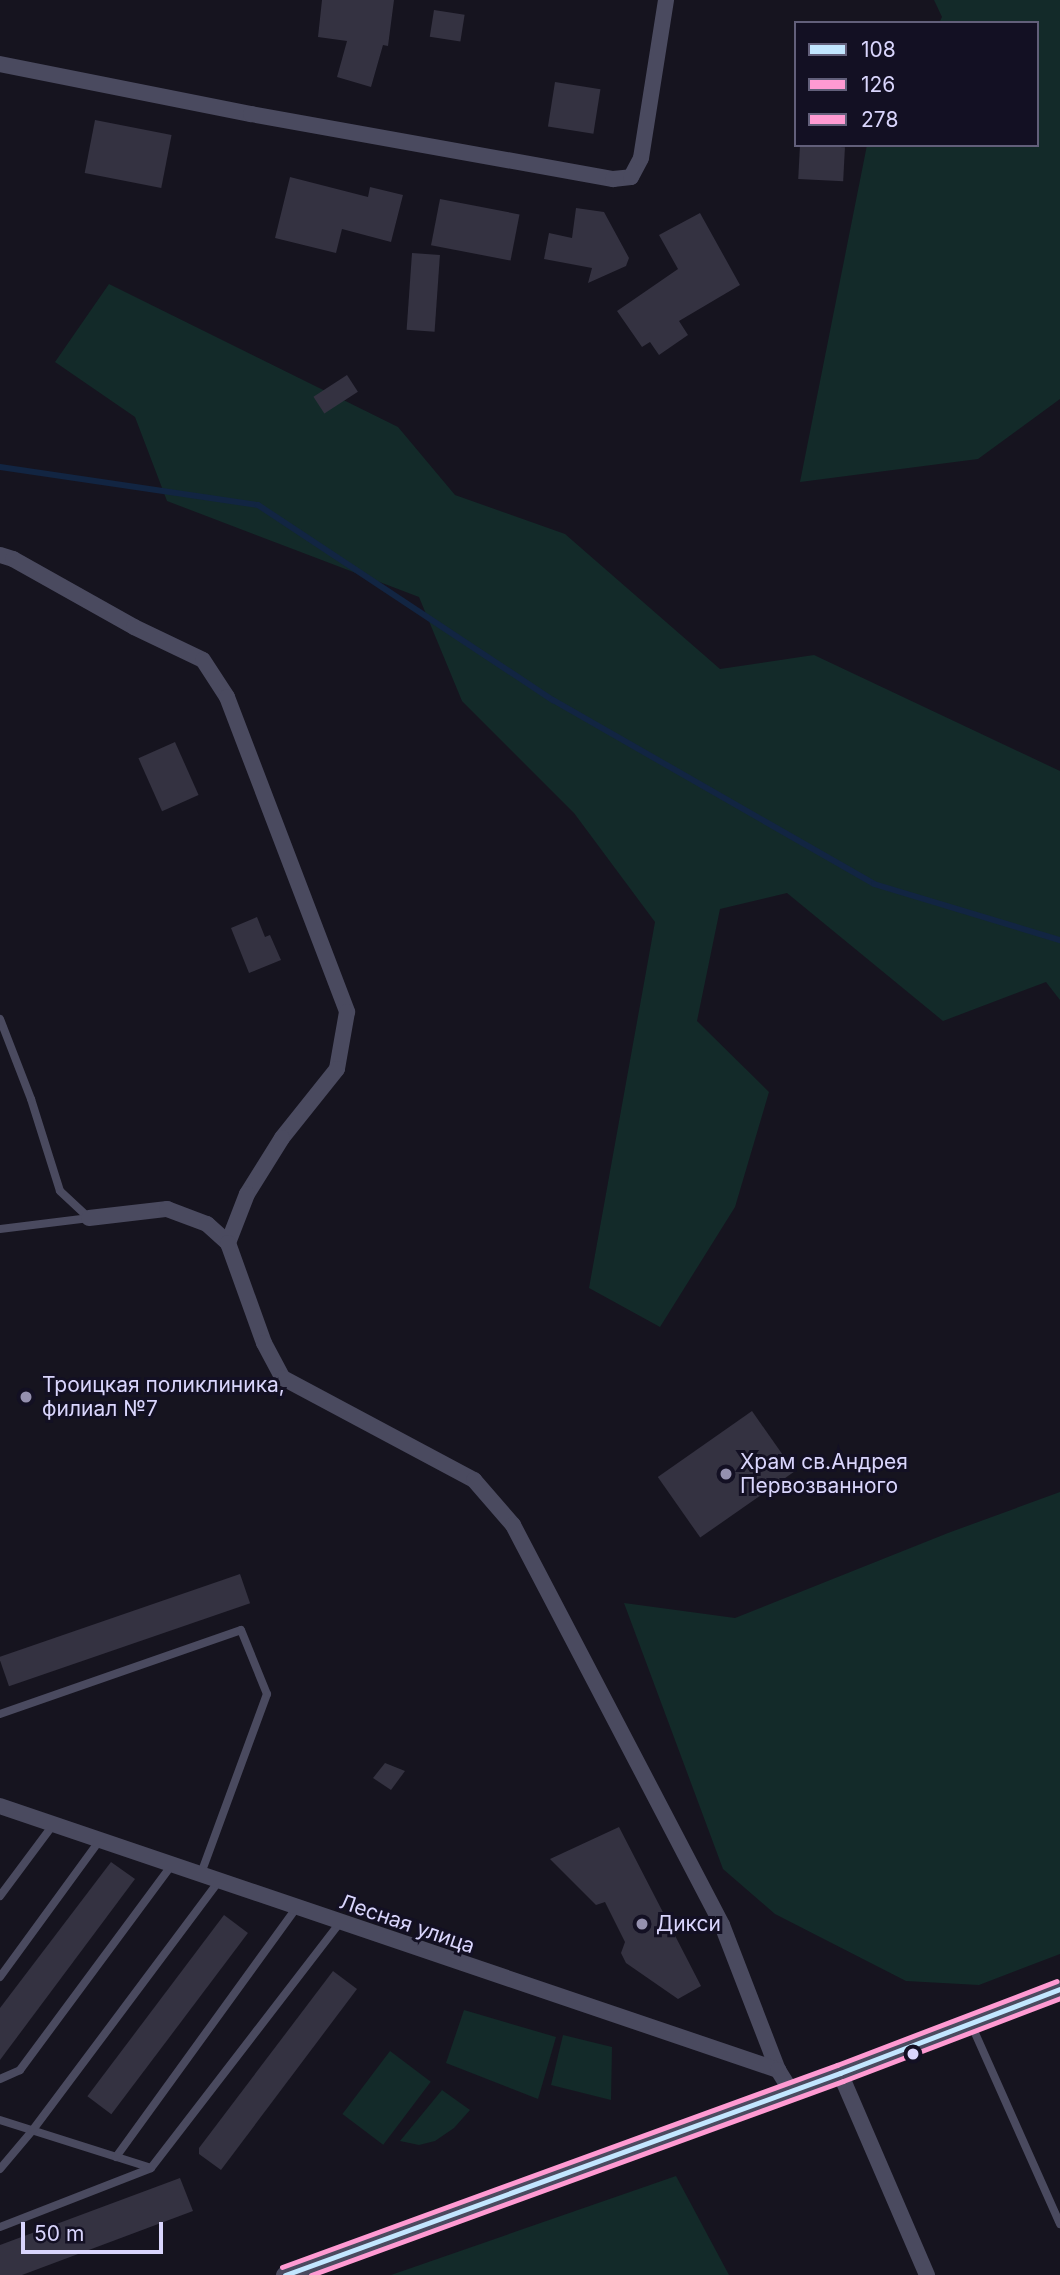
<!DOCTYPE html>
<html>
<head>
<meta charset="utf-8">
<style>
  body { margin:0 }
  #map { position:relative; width:1060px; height:2275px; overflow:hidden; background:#16141f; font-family:Inter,sans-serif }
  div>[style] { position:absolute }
  .green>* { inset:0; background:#132a29; transform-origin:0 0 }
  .stream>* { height:6px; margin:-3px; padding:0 3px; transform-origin:3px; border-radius:3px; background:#122542 }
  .building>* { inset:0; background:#343241; transform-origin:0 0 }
  .service>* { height:8px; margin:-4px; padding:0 4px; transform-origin:4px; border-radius:4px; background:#4a4a5f }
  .minor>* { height:16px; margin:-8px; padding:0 8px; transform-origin:8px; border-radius:8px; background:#4a4a5f }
  .tertiary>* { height:19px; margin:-9.5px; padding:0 9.5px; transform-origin:9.5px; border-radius:9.5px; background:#4a4a5f }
  .bus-1>* { height:5px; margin:-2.5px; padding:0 2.5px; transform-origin:2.5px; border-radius:2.5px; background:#c2e6ff }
  .bus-2>* { height:5px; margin:-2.5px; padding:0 2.5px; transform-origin:2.5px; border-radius:2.5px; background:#ff9ad2 }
  .bus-3>* { height:5px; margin:-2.5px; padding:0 2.5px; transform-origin:2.5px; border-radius:2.5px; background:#ff9ad2 }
  .dots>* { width:19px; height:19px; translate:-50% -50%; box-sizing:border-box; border:4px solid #131023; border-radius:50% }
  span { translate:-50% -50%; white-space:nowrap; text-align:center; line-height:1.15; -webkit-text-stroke:6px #131023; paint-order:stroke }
  .poi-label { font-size:21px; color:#d9d5fc }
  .left { translate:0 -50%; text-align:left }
  .street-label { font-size:21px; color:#d9d5fc }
  .legend { position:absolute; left:794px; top:21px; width:245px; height:126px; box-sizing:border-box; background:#131023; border:2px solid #625f7a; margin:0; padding:9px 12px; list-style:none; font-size:21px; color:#d9d5fc }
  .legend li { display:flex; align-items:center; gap:14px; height:35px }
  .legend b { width:35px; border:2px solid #625f7a }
  .scale { position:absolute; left:21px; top:2222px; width:142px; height:32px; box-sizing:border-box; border:4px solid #d9d5fc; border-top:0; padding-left:9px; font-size:21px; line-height:24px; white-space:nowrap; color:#d9d5fc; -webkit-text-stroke:5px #131023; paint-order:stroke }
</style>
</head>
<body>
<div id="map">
  <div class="green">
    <i style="clip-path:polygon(934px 0,1060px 0,1060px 399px,978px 459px,800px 482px,867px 145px,1037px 145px,1037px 23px,939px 23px,942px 17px)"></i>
    <i style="clip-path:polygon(109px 284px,398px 427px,455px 495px,565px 534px,720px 669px,814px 655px,1060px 771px,1060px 1000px,1046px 982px,943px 1021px,787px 893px,720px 909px,697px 1021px,769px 1092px,735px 1207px,660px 1327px,589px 1288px,655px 922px,574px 813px,462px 701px,419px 597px,167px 501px,135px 417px,55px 362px)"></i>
    <i style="clip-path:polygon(1060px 1492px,1060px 1954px,979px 1985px,906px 1981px,775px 1914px,723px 1869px,624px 1603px,735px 1618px,948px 1533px)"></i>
    <i style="clip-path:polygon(464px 2010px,556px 2037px,538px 2099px,446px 2063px)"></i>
    <i style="clip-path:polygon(563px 2035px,612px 2047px,611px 2100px,551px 2085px)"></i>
    <i style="left:390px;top:2051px;width:51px;height:79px;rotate:37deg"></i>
    <i style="clip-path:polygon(442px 2090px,470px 2110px,454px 2128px,435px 2141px,419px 2145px,400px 2141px)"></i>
    <i style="clip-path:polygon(676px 2176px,729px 2275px,391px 2275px)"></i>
  </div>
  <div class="stream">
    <i style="left:0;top:467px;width:261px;rotate:8.4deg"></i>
    <i style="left:258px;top:505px;width:354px;rotate:33.5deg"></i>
    <i style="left:553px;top:700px;width:370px;rotate:29.8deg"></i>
    <i style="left:874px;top:884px;width:194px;rotate:16.8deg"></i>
  </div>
  <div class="building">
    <i style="clip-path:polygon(322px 0,394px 0,388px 46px,383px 45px,371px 87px,337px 77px,347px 41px,318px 37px)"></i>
    <i style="left:434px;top:10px;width:31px;height:27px;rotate:9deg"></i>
    <i style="left:555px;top:82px;width:46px;height:45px;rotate:9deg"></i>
    <i style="left:95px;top:120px;width:78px;height:54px;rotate:11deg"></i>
    <i style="left:800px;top:145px;width:45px;height:34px;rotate:3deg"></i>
    <i style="clip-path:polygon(290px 177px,368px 197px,370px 187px,403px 195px,391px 242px,342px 229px,336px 253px,275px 238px)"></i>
    <i style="left:440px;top:199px;width:81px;height:47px;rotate:11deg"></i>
    <i style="clip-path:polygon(576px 208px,604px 212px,629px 258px,626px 266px,588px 283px,592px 268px,544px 259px,549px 233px,572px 238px)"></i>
    <i style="clip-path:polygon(700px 213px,740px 285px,679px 321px,688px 335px,659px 355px,650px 342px,642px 347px,617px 311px,678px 269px,659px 235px)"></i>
    <i style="left:412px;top:253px;width:28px;height:77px;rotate:4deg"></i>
    <i style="left:347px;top:375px;width:20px;height:40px;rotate:57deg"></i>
    <i style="left:175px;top:742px;width:58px;height:40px;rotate:66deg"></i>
    <i style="clip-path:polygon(257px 917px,265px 937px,270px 935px,281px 960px,249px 973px,231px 928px)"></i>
    <i style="left:752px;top:1411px;width:74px;height:115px;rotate:55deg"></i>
    <i style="left:240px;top:1574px;width:31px;height:255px;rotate:71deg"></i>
    <i style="clip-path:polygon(385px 1763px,405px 1771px,391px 1790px,373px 1778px)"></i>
    <i style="clip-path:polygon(619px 1827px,701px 1986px,678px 1999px,626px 1963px,621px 1953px,625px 1942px,605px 1902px,596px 1905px,550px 1859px)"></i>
    <i style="clip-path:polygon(111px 1862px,135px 1879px,0 2060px,0 2008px)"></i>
    <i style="left:224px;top:1915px;width:30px;height:227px;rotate:37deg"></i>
    <i style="clip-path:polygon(333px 1971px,357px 1989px,221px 2170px,199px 2154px,199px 2148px)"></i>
    <i style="clip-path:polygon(180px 2178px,193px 2211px,22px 2275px,0 2275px,0 2245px)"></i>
  </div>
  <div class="service">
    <i style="left:0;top:1019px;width:86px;rotate:68.8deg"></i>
    <i style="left:31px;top:1099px;width:96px;rotate:72.5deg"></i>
    <i style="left:60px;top:1191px;width:40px;rotate:43deg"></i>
    <i style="left:0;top:1229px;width:90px;rotate:-7deg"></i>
    <i style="left:0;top:1714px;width:255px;rotate:-19.2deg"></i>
    <i style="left:241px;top:1630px;width:69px;rotate:67.9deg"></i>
    <i style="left:267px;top:1694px;width:194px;rotate:110.2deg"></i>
    <i style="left:0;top:1896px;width:89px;rotate:-53.3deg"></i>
    <i style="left:0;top:1977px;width:168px;rotate:-53.9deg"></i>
    <i style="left:971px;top:2024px;width:219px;rotate:66deg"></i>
    <i style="left:0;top:2079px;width:22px;rotate:-24deg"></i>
    <i style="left:20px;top:2070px;width:254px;rotate:-53.5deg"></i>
    <i style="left:0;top:2120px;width:158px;rotate:17.6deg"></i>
    <i style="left:116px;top:2157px;width:307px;rotate:-54.1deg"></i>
    <i style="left:0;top:2169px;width:50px;rotate:-49.9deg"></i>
    <i style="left:32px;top:2131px;width:311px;rotate:-53.2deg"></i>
    <i style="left:0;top:2227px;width:162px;rotate:-21.3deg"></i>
    <i style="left:151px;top:2168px;width:309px;rotate:-52.4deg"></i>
  </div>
  <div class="minor">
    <i style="left:0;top:64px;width:256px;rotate:11.3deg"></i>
    <i style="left:251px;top:114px;width:368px;rotate:10.2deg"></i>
    <i style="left:613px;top:179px;width:18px;rotate:-6deg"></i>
    <i style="left:631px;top:177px;width:21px;rotate:-62deg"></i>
    <i style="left:641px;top:158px;width:160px;rotate:-81deg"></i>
    <i style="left:0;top:555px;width:14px;rotate:17deg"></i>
    <i style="left:13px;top:559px;width:139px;rotate:29.3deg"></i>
    <i style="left:134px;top:627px;width:76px;rotate:25.6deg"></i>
    <i style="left:203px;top:660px;width:44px;rotate:57deg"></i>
    <i style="left:227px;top:697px;width:337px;rotate:69.1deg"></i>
    <i style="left:347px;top:1012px;width:58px;rotate:100deg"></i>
    <i style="left:337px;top:1069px;width:88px;rotate:128.6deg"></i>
    <i style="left:282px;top:1138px;width:66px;rotate:122deg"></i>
    <i style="left:247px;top:1194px;width:53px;rotate:111.2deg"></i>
    <i style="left:89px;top:1218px;width:79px;rotate:-6.6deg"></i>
    <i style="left:167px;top:1209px;width:43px;rotate:20.6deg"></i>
    <i style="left:207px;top:1224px;width:28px;rotate:42deg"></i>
    <i style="left:228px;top:1243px;width:106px;rotate:70.2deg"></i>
    <i style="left:264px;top:1343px;width:40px;rotate:62deg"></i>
    <i style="left:283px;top:1378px;width:217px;rotate:28.1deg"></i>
    <i style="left:474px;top:1480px;width:60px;rotate:49.1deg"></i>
    <i style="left:513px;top:1525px;width:451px;rotate:62.4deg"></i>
    <i style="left:722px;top:1925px;width:155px;rotate:68.9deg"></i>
    <i style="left:0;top:1806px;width:822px;rotate:18.74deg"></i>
    <i style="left:778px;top:2070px;width:25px;rotate:58deg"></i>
    <i style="left:840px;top:2073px;width:220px;rotate:66.7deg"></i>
  </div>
  <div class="tertiary">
    <i style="left:285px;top:2275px;width:591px;rotate:-20deg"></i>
    <i style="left:840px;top:2073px;width:235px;rotate:-20.9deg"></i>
  </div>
  <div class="bus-1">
    <i style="left:285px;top:2275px;width:591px;rotate:-20deg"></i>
    <i style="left:840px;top:2073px;width:235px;rotate:-20.9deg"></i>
  </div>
  <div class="bus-2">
    <i style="left:311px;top:2275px;width:566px;rotate:-20.03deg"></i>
    <i style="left:843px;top:2081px;width:232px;rotate:-20.9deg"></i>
  </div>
  <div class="bus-3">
    <i style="left:282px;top:2267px;width:591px;rotate:-20deg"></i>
    <i style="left:837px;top:2065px;width:235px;rotate:-20.9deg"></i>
  </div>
  <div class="dots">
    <i style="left:26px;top:1397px;background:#9591af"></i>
    <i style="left:726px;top:1474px;background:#9591af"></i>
    <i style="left:642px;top:1924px;background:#9591af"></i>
    <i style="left:913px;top:2054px;background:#d9d5fc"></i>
  </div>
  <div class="poi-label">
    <span class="left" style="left:42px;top:1397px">Троицкая поликлиника,<br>филиал №7</span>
    <span class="left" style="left:740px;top:1474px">Храм св.Андрея<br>Первозванного</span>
    <span class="left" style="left:656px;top:1924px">Дикси</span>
  </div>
  <div class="street-label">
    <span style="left:407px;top:1924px;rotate:19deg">Лесная улица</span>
  </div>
  <ul class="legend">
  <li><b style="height:9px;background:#c2e6ff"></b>108</li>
  <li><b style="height:9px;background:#ff9ad2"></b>126</li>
  <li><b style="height:9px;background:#ff9ad2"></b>278</li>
  </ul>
  <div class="scale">50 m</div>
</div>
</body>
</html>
